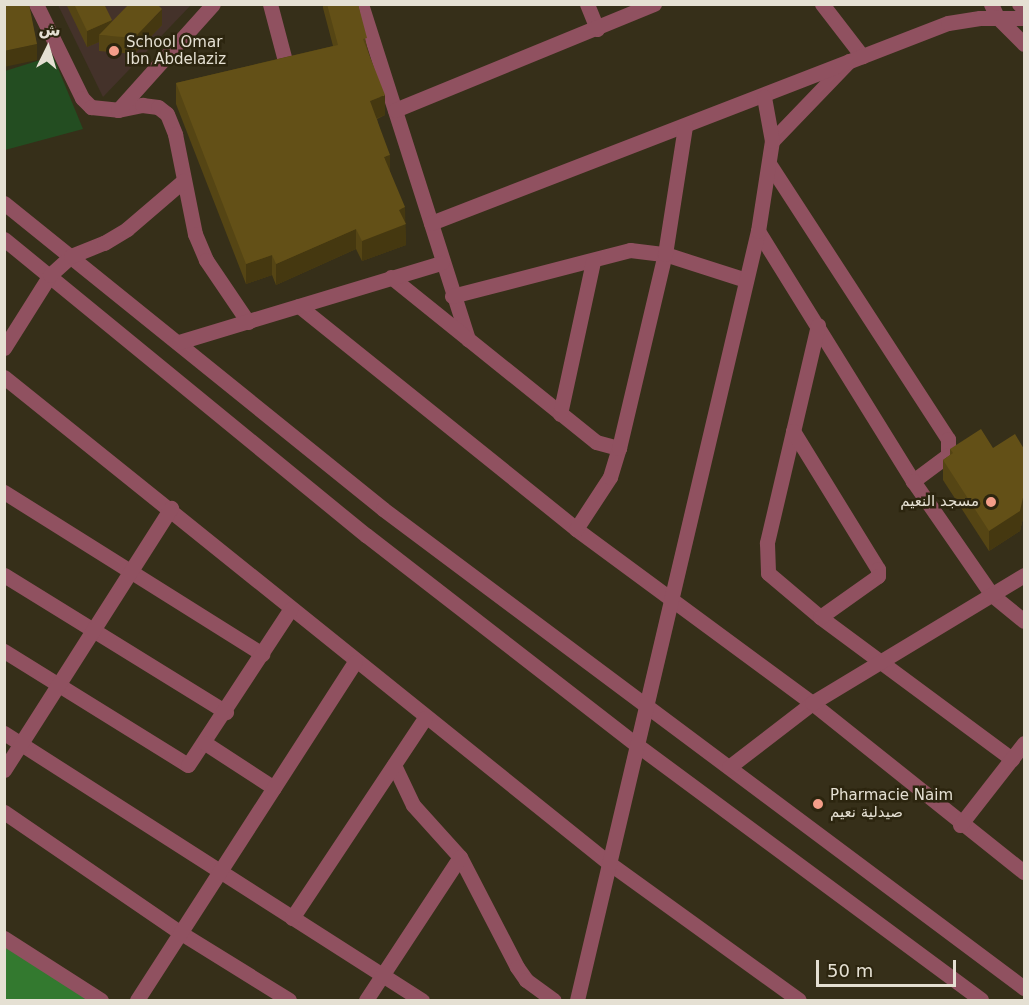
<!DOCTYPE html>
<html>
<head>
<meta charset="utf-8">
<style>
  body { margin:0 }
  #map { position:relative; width:1029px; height:1005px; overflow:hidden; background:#362f19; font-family:"DejaVu Sans",Vazirmatn,sans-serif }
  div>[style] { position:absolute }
  .education>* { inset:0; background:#44322a }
  .green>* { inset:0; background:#234d21 }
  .forest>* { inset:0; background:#33792f }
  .minor>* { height:15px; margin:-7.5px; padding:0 7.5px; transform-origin:7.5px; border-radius:7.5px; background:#905160 }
  .wall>* { inset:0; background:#554514 }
  .shaded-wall>* { inset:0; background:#453810 }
  .building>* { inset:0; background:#635017 }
  .dots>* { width:16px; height:16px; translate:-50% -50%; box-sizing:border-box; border:3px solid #2c250f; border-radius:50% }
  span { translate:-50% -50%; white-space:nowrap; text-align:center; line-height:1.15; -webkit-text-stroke:5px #2c250f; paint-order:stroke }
  .poi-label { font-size:15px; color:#e5e0d3 }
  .left { translate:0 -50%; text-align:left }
  .right { translate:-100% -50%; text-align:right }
  .frame { position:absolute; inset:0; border:6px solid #e5e0d3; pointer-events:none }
  .north { position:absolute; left:18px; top:18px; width:60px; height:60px; -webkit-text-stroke:4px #2c250f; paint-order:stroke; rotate:5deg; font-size:16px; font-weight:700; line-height:24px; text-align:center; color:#e5e0d3 }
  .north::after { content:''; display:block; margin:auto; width:21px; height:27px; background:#e5e0d3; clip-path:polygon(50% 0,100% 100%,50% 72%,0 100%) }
  .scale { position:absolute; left:816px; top:960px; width:140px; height:27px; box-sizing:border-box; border:3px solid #e5e0d3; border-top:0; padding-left:8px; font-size:18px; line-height:21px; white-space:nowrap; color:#e5e0d3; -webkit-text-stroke:4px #2c250f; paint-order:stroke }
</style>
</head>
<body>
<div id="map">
  <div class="education">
    <i style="clip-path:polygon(58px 5px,191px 5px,103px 97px)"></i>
  </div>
  <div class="green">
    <i style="clip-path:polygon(53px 56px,83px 129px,5px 150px,5px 71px)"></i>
  </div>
  <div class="forest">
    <i style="clip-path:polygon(5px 944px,92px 1000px,5px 1000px)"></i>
  </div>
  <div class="minor">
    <i style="left:36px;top:4px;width:105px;rotate:63.9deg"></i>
    <i style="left:82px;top:98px;width:13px;rotate:45deg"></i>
    <i style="left:91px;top:107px;width:27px;rotate:6deg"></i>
    <i style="left:118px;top:110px;width:25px;rotate:-12deg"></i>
    <i style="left:142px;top:105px;width:16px;rotate:7deg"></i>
    <i style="left:158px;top:107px;width:11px;rotate:38deg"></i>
    <i style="left:167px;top:114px;width:22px;rotate:68deg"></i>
    <i style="left:175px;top:134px;width:102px;rotate:78.7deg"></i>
    <i style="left:195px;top:234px;width:28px;rotate:67deg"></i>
    <i style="left:206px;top:260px;width:75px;rotate:55.9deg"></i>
    <i style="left:270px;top:4px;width:55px;rotate:75.2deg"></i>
    <i style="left:361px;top:4px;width:352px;rotate:72.3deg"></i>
    <i style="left:587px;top:4px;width:27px;rotate:68deg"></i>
    <i style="left:822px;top:4px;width:66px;rotate:52.4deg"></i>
    <i style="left:991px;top:4px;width:14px;rotate:65deg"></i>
    <i style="left:997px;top:17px;width:38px;rotate:45deg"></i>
    <i style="left:1019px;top:4px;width:6px;rotate:39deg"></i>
    <i style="left:118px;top:110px;width:142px;rotate:-48.1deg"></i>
    <i style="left:395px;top:110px;width:280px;rotate:-22.3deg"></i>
    <i style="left:772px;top:141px;width:111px;rotate:-46.1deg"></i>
    <i style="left:770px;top:165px;width:327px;rotate:57deg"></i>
    <i style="left:948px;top:439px;width:16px;rotate:90deg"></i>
    <i style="left:948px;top:455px;width:44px;rotate:143.4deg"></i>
    <i style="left:4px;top:203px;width:487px;rotate:38.9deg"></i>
    <i style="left:383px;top:509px;width:800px;rotate:36.77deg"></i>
    <i style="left:431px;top:223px;width:554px;rotate:-21.15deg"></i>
    <i style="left:948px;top:23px;width:32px;rotate:-9deg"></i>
    <i style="left:980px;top:18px;width:44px"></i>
    <i style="left:758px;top:231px;width:294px;rotate:58.2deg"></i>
    <i style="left:913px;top:481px;width:139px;rotate:55.3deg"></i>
    <i style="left:992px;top:595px;width:41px;rotate:39.1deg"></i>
    <i style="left:4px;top:239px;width:468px;rotate:39.3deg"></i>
    <i style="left:366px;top:535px;width:343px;rotate:37.8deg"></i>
    <i style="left:637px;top:745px;width:428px;rotate:36.5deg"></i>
    <i style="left:391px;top:277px;width:263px;rotate:38.8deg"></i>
    <i style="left:596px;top:442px;width:24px;rotate:15deg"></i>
    <i style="left:452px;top:296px;width:184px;rotate:-14.5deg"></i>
    <i style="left:630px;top:250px;width:35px;rotate:7deg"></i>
    <i style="left:665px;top:254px;width:85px;rotate:17.8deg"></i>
    <i style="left:299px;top:306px;width:356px;rotate:38.8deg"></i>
    <i style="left:576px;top:529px;width:293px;rotate:36.4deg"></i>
    <i style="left:812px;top:703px;width:271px;rotate:38.6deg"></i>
    <i style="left:818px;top:325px;width:224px;rotate:103.2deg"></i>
    <i style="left:767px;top:543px;width:30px;rotate:88deg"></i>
    <i style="left:768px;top:573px;width:68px;rotate:40.2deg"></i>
    <i style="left:820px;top:617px;width:239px;rotate:36.5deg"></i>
    <i style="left:179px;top:342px;width:274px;rotate:-16.8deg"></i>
    <i style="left:4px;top:348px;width:86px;rotate:-57.8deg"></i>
    <i style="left:50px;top:275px;width:28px;rotate:-42deg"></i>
    <i style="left:71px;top:256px;width:35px;rotate:-22deg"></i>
    <i style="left:104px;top:243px;width:27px;rotate:-31deg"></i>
    <i style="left:127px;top:229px;width:74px;rotate:-40.6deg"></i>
    <i style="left:4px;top:377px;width:776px;rotate:38.78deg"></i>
    <i style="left:609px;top:863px;width:234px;rotate:35.8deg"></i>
    <i style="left:560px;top:414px;width:157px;rotate:-77.8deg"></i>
    <i style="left:793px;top:431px;width:162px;rotate:58.4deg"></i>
    <i style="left:878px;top:569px;width:7px;rotate:90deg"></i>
    <i style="left:878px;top:576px;width:71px;rotate:144.7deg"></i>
    <i style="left:4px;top:492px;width:305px;rotate:32.1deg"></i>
    <i style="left:576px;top:529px;width:62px;rotate:-56.8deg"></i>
    <i style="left:610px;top:477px;width:30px;rotate:-73deg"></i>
    <i style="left:619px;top:448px;width:199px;rotate:-76.7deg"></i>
    <i style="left:665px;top:254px;width:130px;rotate:-81.1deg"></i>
    <i style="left:4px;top:575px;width:261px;rotate:31.7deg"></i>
    <i style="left:4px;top:651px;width:216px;rotate:31.8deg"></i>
    <i style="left:188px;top:765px;width:186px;rotate:-56.7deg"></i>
    <i style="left:4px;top:733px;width:496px;rotate:32.6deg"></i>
    <i style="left:205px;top:743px;width:82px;rotate:33.1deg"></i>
    <i style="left:394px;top:765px;width:44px;rotate:64.6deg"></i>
    <i style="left:413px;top:805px;width:70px;rotate:47.9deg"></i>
    <i style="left:460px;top:857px;width:124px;rotate:62.6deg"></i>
    <i style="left:517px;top:967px;width:16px;rotate:55deg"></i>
    <i style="left:526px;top:980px;width:34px;rotate:36deg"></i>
    <i style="left:729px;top:767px;width:105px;rotate:-37.6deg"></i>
    <i style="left:812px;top:703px;width:248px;rotate:-31.1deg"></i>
    <i style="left:4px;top:770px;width:311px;rotate:-57.5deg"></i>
    <i style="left:4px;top:812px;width:214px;rotate:34.4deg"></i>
    <i style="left:181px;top:933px;width:127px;rotate:31.8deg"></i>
    <i style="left:960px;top:825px;width:104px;rotate:-52deg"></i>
    <i style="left:292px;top:918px;width:240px;rotate:-56.4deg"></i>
    <i style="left:4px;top:938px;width:115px;rotate:32.6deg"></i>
    <i style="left:137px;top:1000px;width:402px;rotate:-57.2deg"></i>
    <i style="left:366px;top:1000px;width:171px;rotate:-56.7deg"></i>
    <i style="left:577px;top:1000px;width:790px;rotate:-76.76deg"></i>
    <i style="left:758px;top:231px;width:91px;rotate:-81.2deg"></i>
    <i style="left:772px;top:141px;width:45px;rotate:-100.3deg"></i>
  </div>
  <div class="wall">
    <i style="clip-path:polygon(66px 4px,104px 4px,112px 22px,162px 25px,134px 54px,99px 51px,99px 42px,87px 47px)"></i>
    <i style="clip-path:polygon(323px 4px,358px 4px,367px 47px,385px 115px,377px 119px,390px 172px,405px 222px,406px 245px,362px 261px,356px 249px,276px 285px,272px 275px,246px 284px,176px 104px,176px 83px,333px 46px,323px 8px)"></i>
    <i style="clip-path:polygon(993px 448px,1024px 449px,1024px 514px,1020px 531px,989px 551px,943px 480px,943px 460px,950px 455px,950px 449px)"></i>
  </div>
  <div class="shaded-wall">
    <i style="clip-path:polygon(162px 9px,162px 25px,134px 54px,134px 38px)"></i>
    <i style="clip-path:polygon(112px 20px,112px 36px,99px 35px,99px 42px,87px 47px,87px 31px)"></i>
    <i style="clip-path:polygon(37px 44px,37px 60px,4px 67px,4px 51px)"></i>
    <i style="clip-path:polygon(385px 95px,385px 115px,370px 121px,370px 101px)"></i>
    <i style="clip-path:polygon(390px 155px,390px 175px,384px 157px)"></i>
    <i style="clip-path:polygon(405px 207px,406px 245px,362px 261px,362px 241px,399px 210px)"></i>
    <i style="clip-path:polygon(356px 229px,356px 249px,276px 285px,276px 264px)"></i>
    <i style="clip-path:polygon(272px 255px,272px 275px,246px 284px,246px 264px)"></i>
    <i style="clip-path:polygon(1024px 493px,1024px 514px,1020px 531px,989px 551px,989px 531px)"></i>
  </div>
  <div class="building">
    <i style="clip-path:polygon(4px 4px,29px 4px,37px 44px,4px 51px)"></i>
    <i style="clip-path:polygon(74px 4px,104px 4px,112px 20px,87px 31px)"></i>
    <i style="clip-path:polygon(129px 4px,157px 4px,162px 9px,134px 38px,99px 35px)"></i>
    <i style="clip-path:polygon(327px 4px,358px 4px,367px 38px,363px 39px,385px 95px,370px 101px,390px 155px,384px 157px,405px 207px,399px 210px,406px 224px,362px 241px,356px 229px,276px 264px,272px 255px,246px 264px,176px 83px,338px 45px)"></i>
    <i style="clip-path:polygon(981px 429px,993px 448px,1015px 434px,1024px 449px,1024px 493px,1020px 511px,989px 531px,943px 460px,953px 453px,950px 449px)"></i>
  </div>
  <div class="dots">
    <i style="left:114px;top:51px;background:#f49e89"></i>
    <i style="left:991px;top:502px;background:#f49e89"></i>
    <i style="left:818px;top:804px;background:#f49e89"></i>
  </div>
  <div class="poi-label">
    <span class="left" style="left:126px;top:51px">School Omar<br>Ibn Abdelaziz</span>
    <span class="right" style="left:979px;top:502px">مسجد النعيم</span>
    <span class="left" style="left:830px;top:804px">Pharmacie Naim<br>صيدلية نعيم</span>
  </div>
  <div class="frame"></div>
  <div class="north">ش</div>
  <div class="scale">50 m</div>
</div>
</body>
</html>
